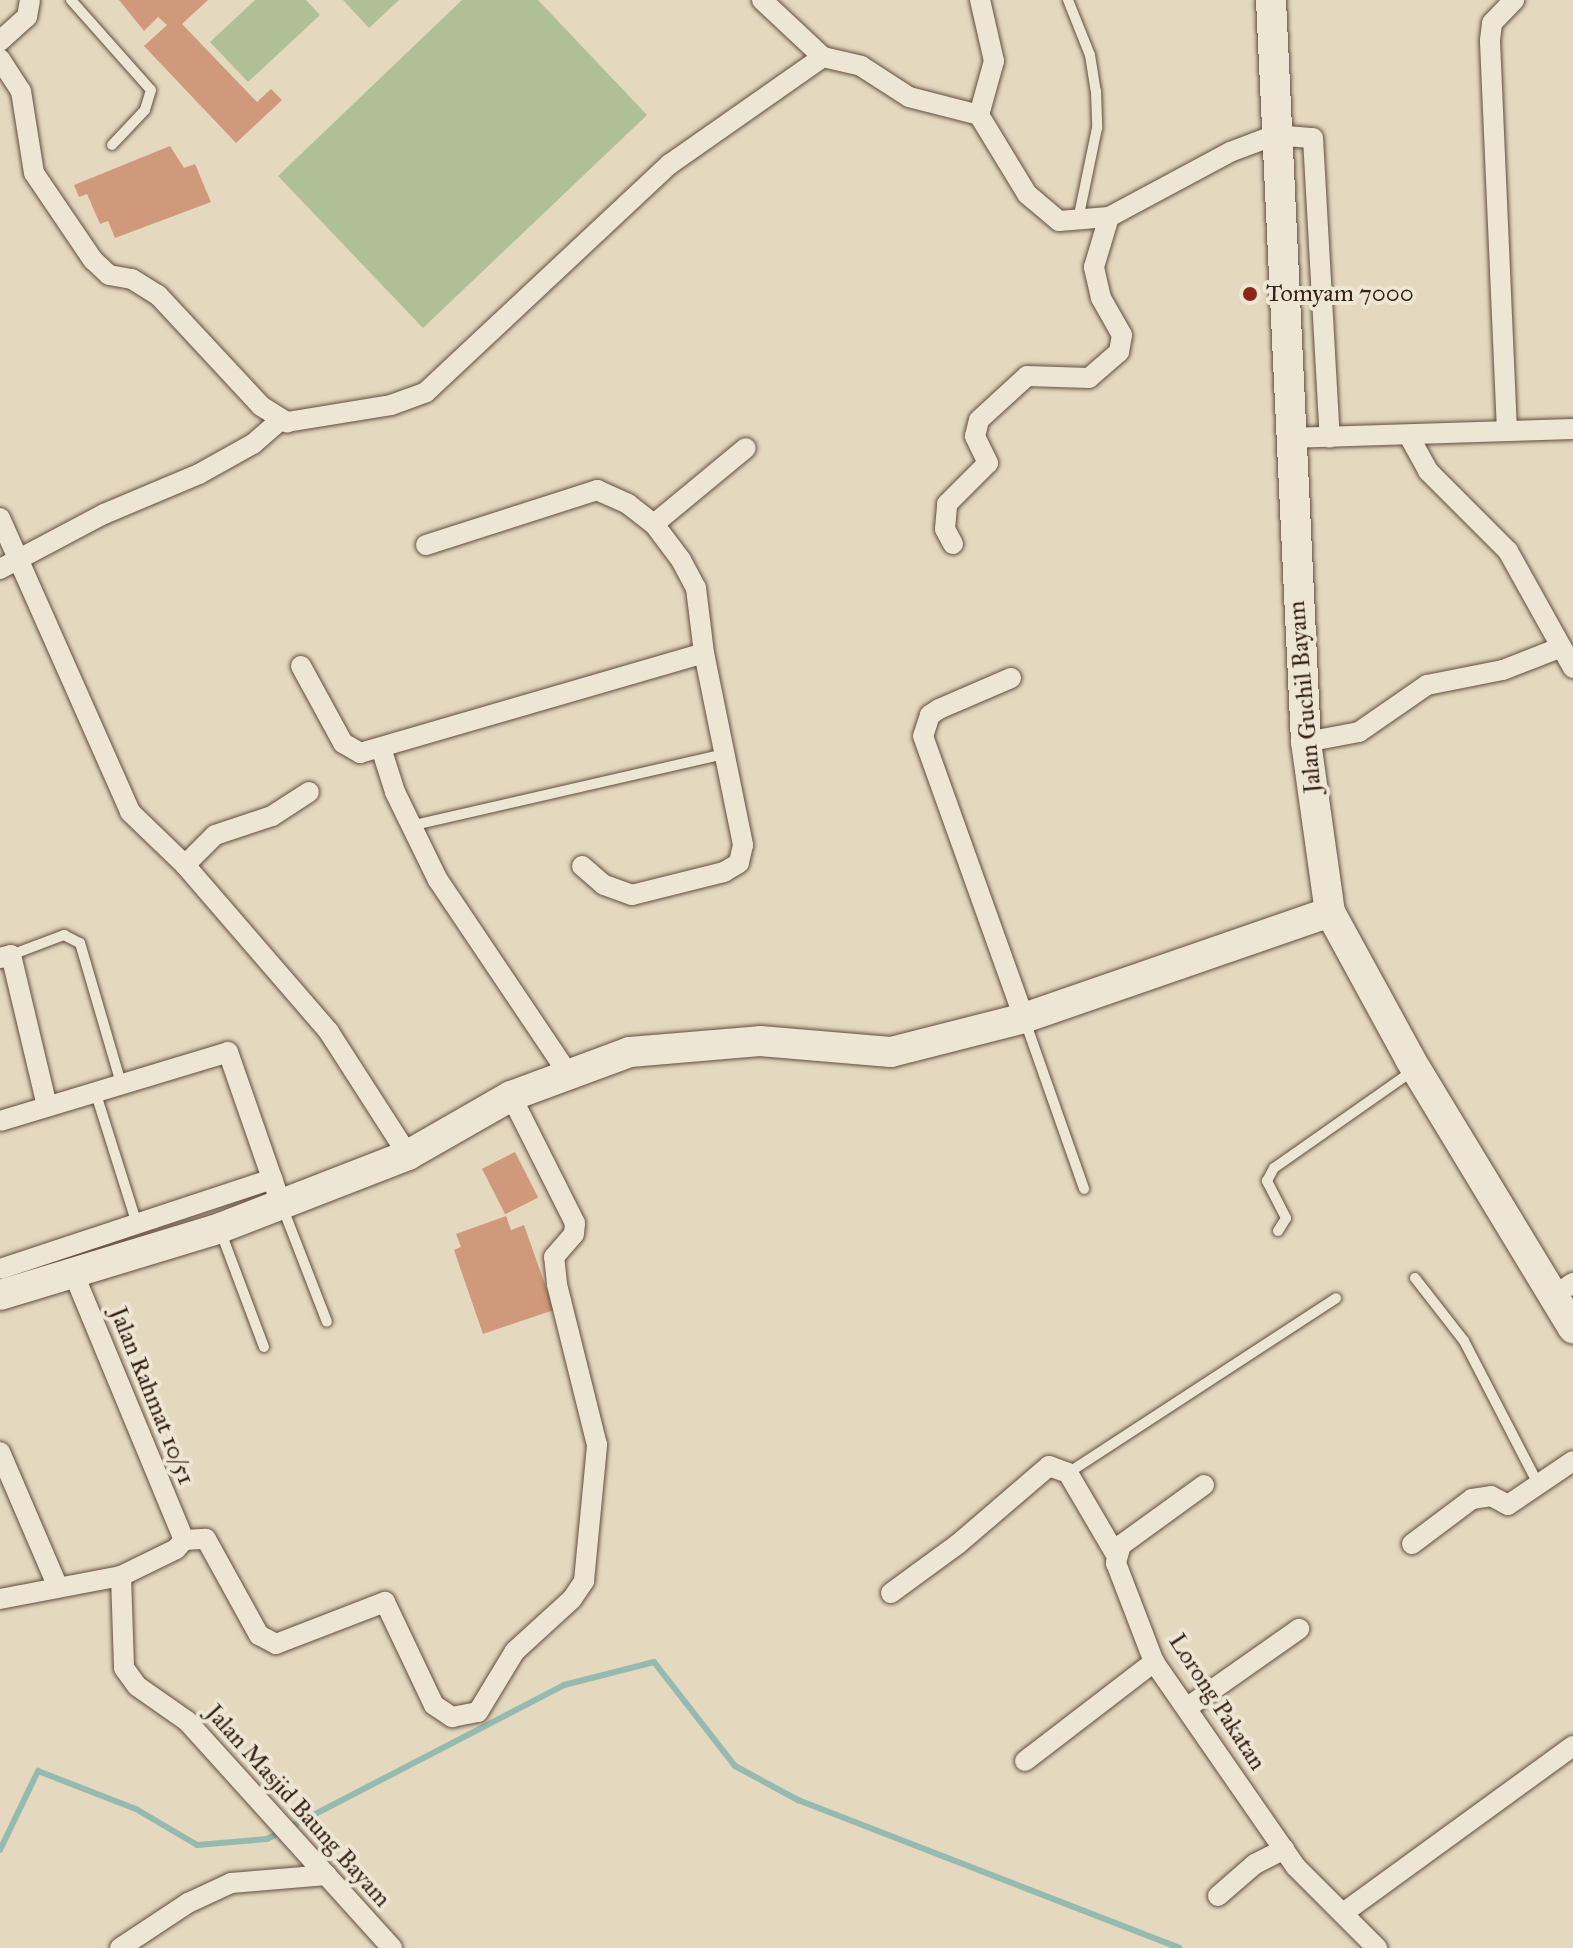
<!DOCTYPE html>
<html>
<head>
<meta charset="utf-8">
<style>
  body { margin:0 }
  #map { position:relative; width:1573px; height:1948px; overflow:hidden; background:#e4d8bf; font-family:"IM FELL Great Primer",serif }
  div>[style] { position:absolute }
  .green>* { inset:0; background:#afc096 }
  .stream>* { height:6px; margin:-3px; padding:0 3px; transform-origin:3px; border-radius:3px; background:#95bab0 }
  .building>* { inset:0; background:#d1997b; transform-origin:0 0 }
  .roads { filter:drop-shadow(0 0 2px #624d3f) drop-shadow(0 0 2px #624d3f) }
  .lane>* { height:10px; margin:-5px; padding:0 5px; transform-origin:5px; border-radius:5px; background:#ede6d5 }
  .street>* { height:20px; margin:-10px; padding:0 10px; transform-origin:10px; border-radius:10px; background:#ede6d5 }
  .secondary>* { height:30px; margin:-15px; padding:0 15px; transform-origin:15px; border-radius:15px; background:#ede6d5 }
  .dots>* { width:22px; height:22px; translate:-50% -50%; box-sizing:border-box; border:4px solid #ede6d5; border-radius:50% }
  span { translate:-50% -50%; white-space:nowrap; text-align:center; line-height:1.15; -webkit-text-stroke:8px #ede6d5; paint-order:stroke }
  .poi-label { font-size:24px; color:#361f14 }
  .left { translate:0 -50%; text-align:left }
  .street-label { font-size:24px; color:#361f14 }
</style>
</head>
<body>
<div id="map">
  <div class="green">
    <i style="clip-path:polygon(255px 0,306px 0,320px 15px,248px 82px,210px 42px)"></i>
    <i style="clip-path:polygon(343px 0,399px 0,369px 28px)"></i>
    <i style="clip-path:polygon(462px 0,538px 0,647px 115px,423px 328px,278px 176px)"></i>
  </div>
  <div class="stream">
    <i style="left:0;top:1850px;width:88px;rotate:-64.3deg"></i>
    <i style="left:38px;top:1771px;width:105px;rotate:21.2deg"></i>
    <i style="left:136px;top:1809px;width:71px;rotate:30.5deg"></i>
    <i style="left:197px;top:1845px;width:70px;rotate:-4.9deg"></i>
    <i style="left:267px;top:1839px;width:335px;rotate:-27.4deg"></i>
    <i style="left:564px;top:1685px;width:93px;rotate:-14.3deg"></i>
    <i style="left:654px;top:1662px;width:132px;rotate:52.1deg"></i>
    <i style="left:735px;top:1766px;width:72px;rotate:28.4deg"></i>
    <i style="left:798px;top:1800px;width:409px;rotate:21.2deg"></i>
  </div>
  <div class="building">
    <i style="clip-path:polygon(119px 0,208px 0,182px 24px,257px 102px,271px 89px,282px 100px,236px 143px,144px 46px,167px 25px,158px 17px,144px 31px)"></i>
    <i style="clip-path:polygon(170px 146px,184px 168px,195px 164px,211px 202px,115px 238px,108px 221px,100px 224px,87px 194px,79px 197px,74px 185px)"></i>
    <i style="left:515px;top:1152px;width:51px;height:37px;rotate:63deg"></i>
    <i style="clip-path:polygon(506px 1216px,511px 1230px,524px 1225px,554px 1310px,483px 1334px,454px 1250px,461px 1247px,456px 1234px)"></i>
  </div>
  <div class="roads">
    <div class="lane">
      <i style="left:71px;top:0;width:120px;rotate:48.4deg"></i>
      <i style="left:151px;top:90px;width:21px;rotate:107deg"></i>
      <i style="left:145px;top:110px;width:48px;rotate:133.3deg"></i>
      <i style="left:1068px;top:0;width:59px;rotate:68.2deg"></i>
      <i style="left:1090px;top:55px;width:36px;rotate:81deg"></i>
      <i style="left:1096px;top:91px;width:37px;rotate:88deg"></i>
      <i style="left:1097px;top:128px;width:94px;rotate:101.7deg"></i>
      <i style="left:410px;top:826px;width:326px;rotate:-12.9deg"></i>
      <i style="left:11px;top:955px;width:57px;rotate:-20.7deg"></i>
      <i style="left:64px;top:935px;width:18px;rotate:27deg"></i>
      <i style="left:80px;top:943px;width:146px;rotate:73.7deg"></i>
      <i style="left:1025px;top:1021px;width:178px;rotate:70.6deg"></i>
      <i style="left:95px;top:1091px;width:139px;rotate:72.5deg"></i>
      <i style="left:282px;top:1206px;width:124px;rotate:68.8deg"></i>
      <i style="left:220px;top:1230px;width:125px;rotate:69.4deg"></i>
      <i style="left:1278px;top:1231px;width:15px;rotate:-58deg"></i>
      <i style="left:1286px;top:1218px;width:42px;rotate:-117.2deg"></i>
      <i style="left:1267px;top:1181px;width:15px;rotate:-62deg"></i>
      <i style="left:1274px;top:1168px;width:171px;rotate:-35deg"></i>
      <i style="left:1415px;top:1278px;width:80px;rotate:52.1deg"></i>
      <i style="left:1464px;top:1341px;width:159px;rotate:62.6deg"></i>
      <i style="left:1068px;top:1473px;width:320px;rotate:-33.1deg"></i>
    </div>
    <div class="street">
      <i style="left:762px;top:0;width:83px;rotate:43.1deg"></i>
      <i style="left:823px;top:57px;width:39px;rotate:13deg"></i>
      <i style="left:861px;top:66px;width:57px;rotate:32.9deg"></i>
      <i style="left:909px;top:97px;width:72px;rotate:14.4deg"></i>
      <i style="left:979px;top:115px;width:92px;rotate:58.7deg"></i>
      <i style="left:1027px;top:194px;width:42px;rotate:40.2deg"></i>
      <i style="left:1059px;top:221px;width:50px;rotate:-4.6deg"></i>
      <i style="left:1109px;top:217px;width:137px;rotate:-28.2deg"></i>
      <i style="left:1230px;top:152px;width:48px;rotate:-20.7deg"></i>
      <i style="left:1275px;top:135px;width:38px;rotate:5deg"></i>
      <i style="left:1313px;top:138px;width:300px;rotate:86.8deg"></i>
      <i style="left:0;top:41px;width:36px;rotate:-42deg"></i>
      <i style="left:27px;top:17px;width:17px;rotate:-80deg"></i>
      <i style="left:0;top:59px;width:38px;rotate:57deg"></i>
      <i style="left:21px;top:91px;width:83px;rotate:81deg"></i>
      <i style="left:34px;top:173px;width:105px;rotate:55.9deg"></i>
      <i style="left:93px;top:260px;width:22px;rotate:43deg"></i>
      <i style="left:109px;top:275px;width:23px;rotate:10deg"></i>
      <i style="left:132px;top:279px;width:31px;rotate:32deg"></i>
      <i style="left:158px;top:295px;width:151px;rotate:47.1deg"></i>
      <i style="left:261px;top:406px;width:31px;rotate:32deg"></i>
      <i style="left:287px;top:422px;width:105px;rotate:-9.3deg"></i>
      <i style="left:391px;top:405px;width:37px;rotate:-20deg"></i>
      <i style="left:426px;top:392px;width:334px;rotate:-43.1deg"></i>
      <i style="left:670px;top:164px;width:187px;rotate:-35deg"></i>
      <i style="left:979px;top:115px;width:56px;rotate:-74.5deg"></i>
      <i style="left:994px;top:61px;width:63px;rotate:-102.9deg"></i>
      <i style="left:1507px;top:431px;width:391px;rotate:-92.5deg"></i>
      <i style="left:1490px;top:40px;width:17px;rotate:-83deg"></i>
      <i style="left:1492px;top:23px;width:32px;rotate:-46deg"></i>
      <i style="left:1288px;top:438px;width:285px;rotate:-1.8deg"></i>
      <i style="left:1410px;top:438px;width:38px;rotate:61deg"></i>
      <i style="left:1428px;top:471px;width:113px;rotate:45deg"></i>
      <i style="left:1508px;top:551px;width:134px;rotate:60.9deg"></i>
      <i style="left:0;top:518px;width:321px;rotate:66.1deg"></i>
      <i style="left:130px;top:812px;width:76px;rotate:43.9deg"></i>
      <i style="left:185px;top:865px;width:221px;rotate:49.2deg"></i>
      <i style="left:329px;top:1032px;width:146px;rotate:57.3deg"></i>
      <i style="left:654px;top:524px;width:119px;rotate:-39.6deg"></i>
      <i style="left:953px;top:544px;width:17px;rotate:-118deg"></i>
      <i style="left:945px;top:529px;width:25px;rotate:-85deg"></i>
      <i style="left:947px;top:504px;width:58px;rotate:-45deg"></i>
      <i style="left:988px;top:463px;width:30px;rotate:-116deg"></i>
      <i style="left:975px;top:436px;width:16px;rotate:-76deg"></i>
      <i style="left:979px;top:420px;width:65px;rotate:-42.5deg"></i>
      <i style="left:1027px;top:376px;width:62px;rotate:1.8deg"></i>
      <i style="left:1089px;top:378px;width:40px;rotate:-41deg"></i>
      <i style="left:1119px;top:352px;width:17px;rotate:-80deg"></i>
      <i style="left:1122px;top:335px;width:43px;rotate:-119.6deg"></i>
      <i style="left:1101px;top:298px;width:32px;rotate:-103deg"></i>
      <i style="left:1094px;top:267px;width:52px;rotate:-73.3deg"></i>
      <i style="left:426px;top:545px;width:180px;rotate:-17.8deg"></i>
      <i style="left:597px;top:490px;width:34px;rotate:24deg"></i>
      <i style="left:628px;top:504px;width:33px;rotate:38deg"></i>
      <i style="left:654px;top:524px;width:45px;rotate:53.1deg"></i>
      <i style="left:681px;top:560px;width:32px;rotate:62deg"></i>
      <i style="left:696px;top:588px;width:65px;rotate:83deg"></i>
      <i style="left:0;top:569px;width:118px;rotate:-27.9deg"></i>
      <i style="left:104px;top:514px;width:103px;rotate:-22.8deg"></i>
      <i style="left:199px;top:474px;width:62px;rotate:-29.1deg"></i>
      <i style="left:253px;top:444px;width:35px;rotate:-41deg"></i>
      <i style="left:301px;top:666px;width:88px;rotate:61.4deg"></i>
      <i style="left:343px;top:743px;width:20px;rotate:30deg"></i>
      <i style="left:360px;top:753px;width:358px;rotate:-16.2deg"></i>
      <i style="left:704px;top:653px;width:196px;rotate:78.5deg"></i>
      <i style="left:743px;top:845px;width:18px;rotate:103deg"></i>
      <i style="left:739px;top:863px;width:17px;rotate:149deg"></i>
      <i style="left:724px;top:872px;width:95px;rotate:166deg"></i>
      <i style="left:632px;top:895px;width:30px;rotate:-160deg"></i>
      <i style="left:604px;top:885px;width:29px;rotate:-139deg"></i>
      <i style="left:1011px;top:678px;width:78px;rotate:156.7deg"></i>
      <i style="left:939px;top:709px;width:11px;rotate:146deg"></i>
      <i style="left:930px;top:715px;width:22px;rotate:108deg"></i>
      <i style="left:923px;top:736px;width:300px;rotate:70.3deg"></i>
      <i style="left:1306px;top:742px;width:54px;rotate:-10.7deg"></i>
      <i style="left:1359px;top:732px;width:83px;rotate:-34.7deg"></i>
      <i style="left:1427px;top:685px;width:77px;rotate:-11.2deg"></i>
      <i style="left:1503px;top:670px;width:60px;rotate:-21.4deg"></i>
      <i style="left:381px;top:748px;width:46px;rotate:72.3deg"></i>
      <i style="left:395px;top:792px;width:98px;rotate:64deg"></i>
      <i style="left:438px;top:880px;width:231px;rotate:56.1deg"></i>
      <i style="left:185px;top:865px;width:42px;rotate:-45deg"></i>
      <i style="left:215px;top:835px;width:60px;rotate:-18.4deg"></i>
      <i style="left:272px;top:816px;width:44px;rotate:-33deg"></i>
      <i style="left:0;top:958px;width:11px;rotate:-15deg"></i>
      <i style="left:11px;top:955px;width:155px;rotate:76.6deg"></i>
      <i style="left:0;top:1121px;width:238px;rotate:-16.8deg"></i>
      <i style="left:228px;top:1052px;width:161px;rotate:70.8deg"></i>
      <i style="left:0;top:1269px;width:287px;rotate:-18.3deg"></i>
      <i style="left:73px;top:1272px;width:290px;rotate:67.5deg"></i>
      <i style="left:1555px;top:1295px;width:22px;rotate:-34deg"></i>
      <i style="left:0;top:1452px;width:147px;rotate:66.8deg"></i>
      <i style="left:1204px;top:1485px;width:102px;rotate:144.1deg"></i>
      <i style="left:1121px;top:1545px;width:19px;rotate:106deg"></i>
      <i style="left:1116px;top:1563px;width:106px;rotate:69deg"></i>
      <i style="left:1154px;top:1662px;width:249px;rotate:55.3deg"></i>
      <i style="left:1296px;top:1867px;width:115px;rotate:45deg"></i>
      <i style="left:184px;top:1540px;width:22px;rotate:-3deg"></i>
      <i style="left:206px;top:1539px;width:110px;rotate:61.1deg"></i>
      <i style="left:259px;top:1635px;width:19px;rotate:28deg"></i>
      <i style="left:276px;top:1644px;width:117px;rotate:-21.1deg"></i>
      <i style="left:385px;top:1602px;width:114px;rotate:64.6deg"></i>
      <i style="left:434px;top:1705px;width:22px;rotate:34deg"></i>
      <i style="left:452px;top:1717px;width:26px;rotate:-11deg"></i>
      <i style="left:478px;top:1712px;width:71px;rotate:-58.8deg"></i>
      <i style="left:515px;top:1651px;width:77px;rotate:-42.4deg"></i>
      <i style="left:572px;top:1599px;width:22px;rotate:-56deg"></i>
      <i style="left:584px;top:1581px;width:137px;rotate:-84.5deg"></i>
      <i style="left:597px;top:1445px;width:166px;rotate:-104deg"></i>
      <i style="left:557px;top:1284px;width:27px;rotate:-96deg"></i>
      <i style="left:554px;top:1257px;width:30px;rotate:-49deg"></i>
      <i style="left:574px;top:1234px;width:11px;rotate:-85deg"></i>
      <i style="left:575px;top:1223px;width:142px;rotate:-116.7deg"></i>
      <i style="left:1412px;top:1544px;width:75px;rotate:-36.9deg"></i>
      <i style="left:1472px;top:1499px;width:19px;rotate:-9deg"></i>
      <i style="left:1491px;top:1496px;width:19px;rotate:28deg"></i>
      <i style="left:1508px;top:1505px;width:78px;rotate:-34.1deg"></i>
      <i style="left:121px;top:1576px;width:92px;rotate:88.1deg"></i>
      <i style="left:124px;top:1668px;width:22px;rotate:54deg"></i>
      <i style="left:137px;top:1686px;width:61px;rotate:35deg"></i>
      <i style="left:187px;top:1721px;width:306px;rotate:47.9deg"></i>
      <i style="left:891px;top:1593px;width:83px;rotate:-36.2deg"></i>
      <i style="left:958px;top:1544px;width:120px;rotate:-40.6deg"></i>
      <i style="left:1049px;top:1466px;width:20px;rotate:20deg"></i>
      <i style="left:1068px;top:1473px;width:93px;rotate:59.6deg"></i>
      <i style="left:0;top:1599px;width:123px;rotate:-10.8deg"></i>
      <i style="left:121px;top:1576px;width:61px;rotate:-26.1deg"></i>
      <i style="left:176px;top:1549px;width:12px;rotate:-48deg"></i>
      <i style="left:1188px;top:1707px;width:136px;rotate:-35.1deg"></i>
      <i style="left:1025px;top:1761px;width:163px;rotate:-37.5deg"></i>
      <i style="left:1218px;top:1896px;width:49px;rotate:-40.9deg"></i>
      <i style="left:1255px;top:1864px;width:33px;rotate:-27deg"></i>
      <i style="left:1346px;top:1911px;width:281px;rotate:-36deg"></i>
      <i style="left:120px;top:1948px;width:82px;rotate:-33.5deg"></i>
      <i style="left:188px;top:1903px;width:47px;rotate:-24.9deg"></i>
      <i style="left:231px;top:1883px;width:96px;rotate:-4.8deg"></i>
    </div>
    <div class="secondary">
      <i style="left:1271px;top:0;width:743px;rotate:87.3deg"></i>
      <i style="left:1306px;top:742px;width:172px;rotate:82deg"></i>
      <i style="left:1330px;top:912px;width:167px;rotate:61.4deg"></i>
      <i style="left:1410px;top:1059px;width:315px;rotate:58.8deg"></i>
      <i style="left:0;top:1295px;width:230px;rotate:-16.9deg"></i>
      <i style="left:220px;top:1228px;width:202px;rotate:-21.2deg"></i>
      <i style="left:408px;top:1155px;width:119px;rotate:-29.8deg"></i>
      <i style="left:511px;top:1096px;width:127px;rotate:-20.3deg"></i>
      <i style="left:630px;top:1052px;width:130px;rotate:-4.8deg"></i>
      <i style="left:760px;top:1041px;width:131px;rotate:4.8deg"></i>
      <i style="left:891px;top:1052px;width:137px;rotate:-14.3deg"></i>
      <i style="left:1024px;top:1018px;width:324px;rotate:-19.1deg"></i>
    </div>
  </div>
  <div class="dots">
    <i style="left:1250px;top:294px;background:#8f2418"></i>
  </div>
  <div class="poi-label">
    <span class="left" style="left:1266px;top:294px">Tomyam 7000</span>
  </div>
  <div class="street-label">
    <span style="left:1305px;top:697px;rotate:-95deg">Jalan Guchil Bayam</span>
    <span style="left:152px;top:1396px;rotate:68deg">Jalan Rahmat 10/51</span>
    <span style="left:1217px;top:1702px;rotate:57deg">Lorong Pakatan</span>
    <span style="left:298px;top:1806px;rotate:48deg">Jalan Masjid Baung Bayam</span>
  </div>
</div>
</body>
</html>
